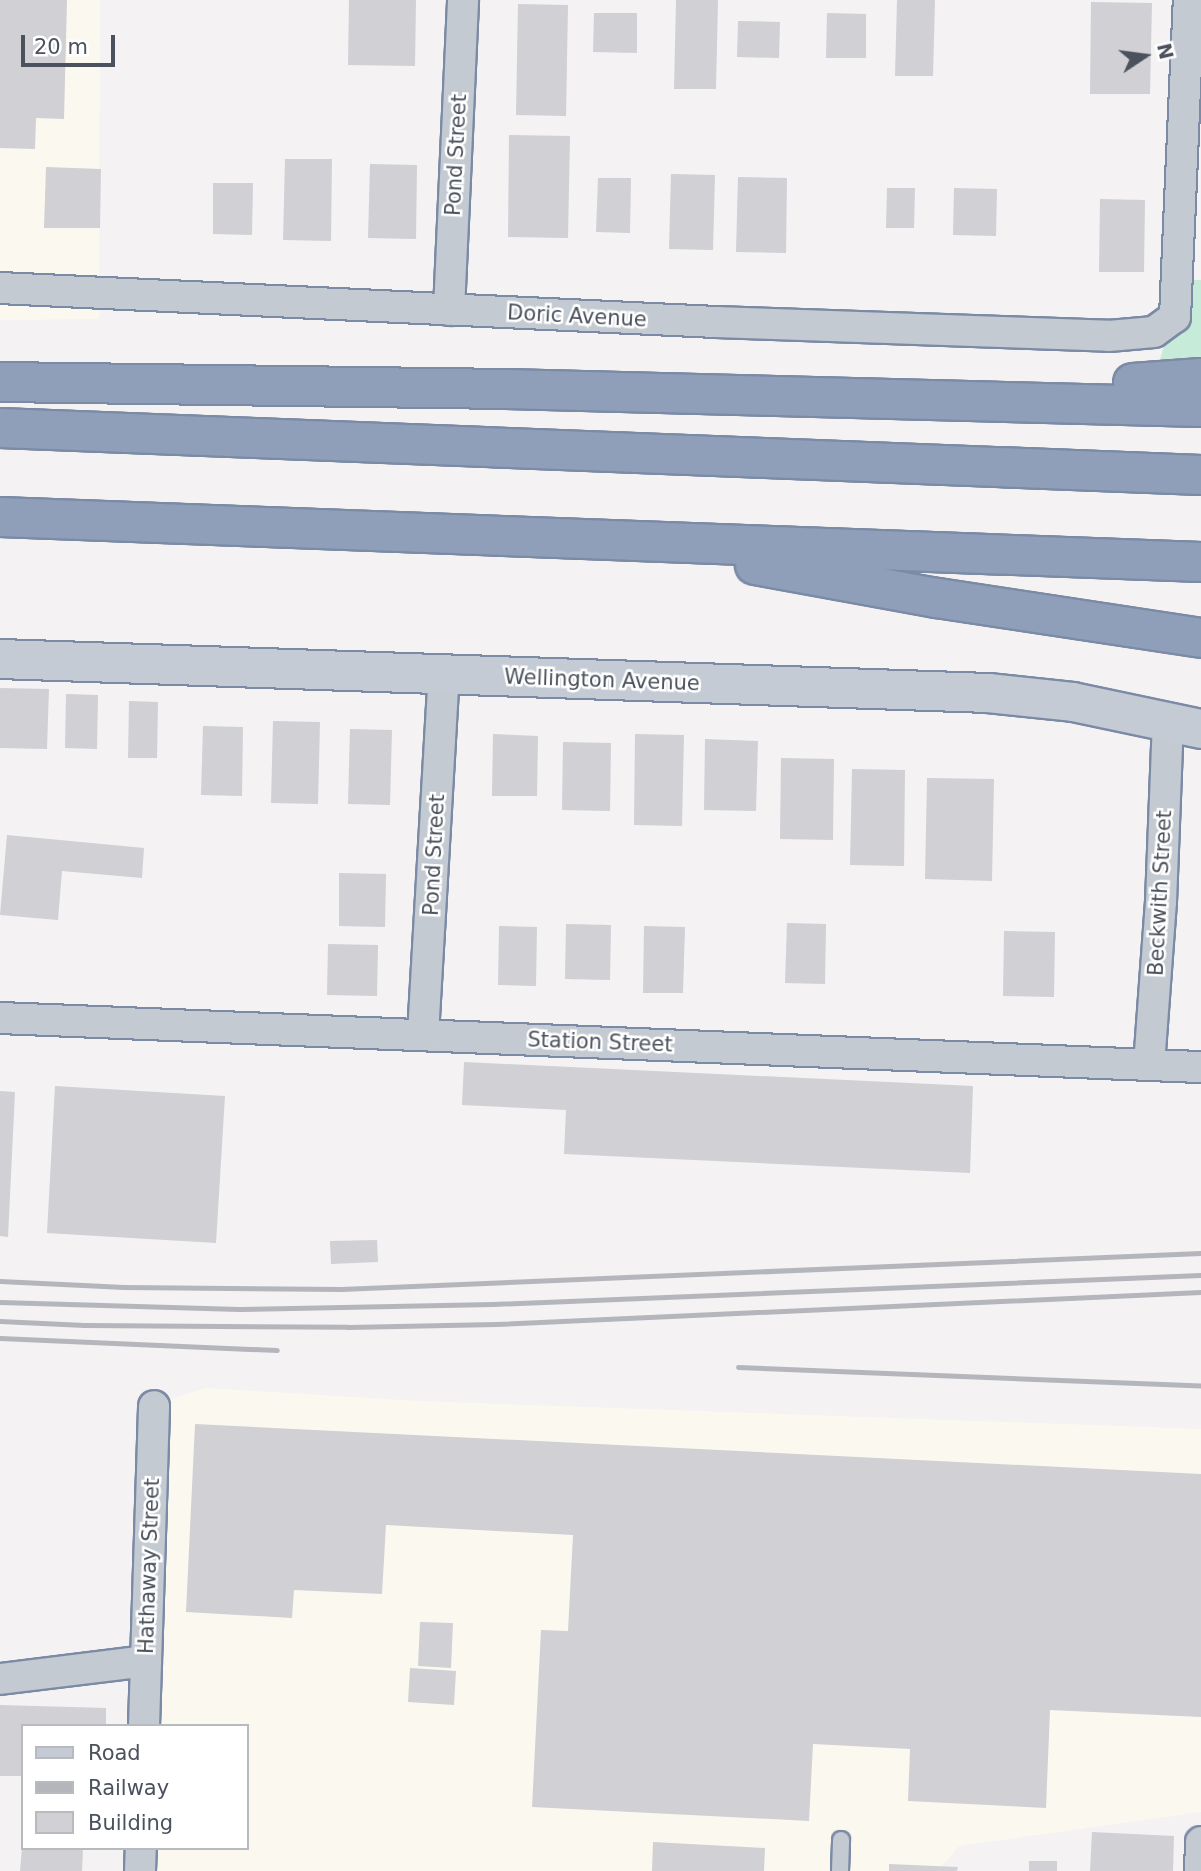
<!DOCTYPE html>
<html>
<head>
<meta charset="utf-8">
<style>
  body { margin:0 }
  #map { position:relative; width:1201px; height:1871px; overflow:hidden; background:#f4f2f2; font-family:"DejaVu Sans",sans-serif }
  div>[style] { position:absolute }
  .commercial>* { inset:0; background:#fbf9ef }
  .green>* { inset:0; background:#c7ebd9 }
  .building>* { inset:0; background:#d0d0d5 }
  .roads { filter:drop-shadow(2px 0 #7b8aa5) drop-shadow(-2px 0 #7b8aa5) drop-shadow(0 2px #7b8aa5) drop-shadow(0 -2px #7b8aa5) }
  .lane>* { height:16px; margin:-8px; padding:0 8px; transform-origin:8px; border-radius:8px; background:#c4cad1 }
  .street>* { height:30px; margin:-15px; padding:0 15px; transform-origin:15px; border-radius:15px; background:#c4cad1 }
  .secondary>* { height:38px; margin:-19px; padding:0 19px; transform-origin:19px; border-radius:19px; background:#c5cbd5 }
  .highway>* { height:38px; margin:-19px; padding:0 19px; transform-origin:19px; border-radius:19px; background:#909fb9 }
  .rail>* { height:5px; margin:-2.5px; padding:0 2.5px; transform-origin:2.5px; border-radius:2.5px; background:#b5b6bb }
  span { translate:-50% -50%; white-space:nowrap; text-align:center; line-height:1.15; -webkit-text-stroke:5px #fff; paint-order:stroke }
  .street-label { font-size:21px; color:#4c525d }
  .legend { position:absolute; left:21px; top:1724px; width:228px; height:126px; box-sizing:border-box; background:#fff; border:2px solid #b7babe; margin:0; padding:9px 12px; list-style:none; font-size:21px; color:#4c525d }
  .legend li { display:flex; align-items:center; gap:14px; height:35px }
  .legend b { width:35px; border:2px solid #b7babe }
  .north { position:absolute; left:1110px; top:21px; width:70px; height:70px; -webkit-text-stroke:5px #fff; paint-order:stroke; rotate:77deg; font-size:19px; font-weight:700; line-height:28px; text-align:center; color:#4c525d }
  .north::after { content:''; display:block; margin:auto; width:24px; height:32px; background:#4c525d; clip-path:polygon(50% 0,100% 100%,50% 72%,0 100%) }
  .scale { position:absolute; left:21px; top:35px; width:94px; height:32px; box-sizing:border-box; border:4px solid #4c525d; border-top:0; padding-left:9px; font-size:21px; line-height:24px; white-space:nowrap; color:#4c525d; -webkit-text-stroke:5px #fff; paint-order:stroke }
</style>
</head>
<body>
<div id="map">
  <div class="commercial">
    <i style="clip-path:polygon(0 0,100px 0,99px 319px,0 320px)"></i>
    <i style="clip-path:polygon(205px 1388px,420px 1401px,1201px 1429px,1201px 1812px,959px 1846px,938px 1871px,132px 1871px,133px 1848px,247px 1848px,247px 1726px,138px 1726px,166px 1401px)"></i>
  </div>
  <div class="green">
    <i style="clip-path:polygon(1188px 280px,1201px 280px,1201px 385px,1152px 388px,1167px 335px)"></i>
  </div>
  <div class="building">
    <i style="clip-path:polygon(0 0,67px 0,64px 119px,36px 118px,35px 149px,0 148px)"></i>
    <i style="clip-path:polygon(349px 0,416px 0,415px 66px,348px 65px)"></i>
    <i style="clip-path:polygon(676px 0,718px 0,716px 89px,674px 89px)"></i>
    <i style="clip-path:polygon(897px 0,935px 0,933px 76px,895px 76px)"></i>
    <i style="clip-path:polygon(1091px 2px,1152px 3px,1150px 94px,1090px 94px)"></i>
    <i style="clip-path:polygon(518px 4px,568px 5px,566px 116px,516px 115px)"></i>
    <i style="clip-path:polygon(594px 13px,637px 13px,637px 53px,593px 52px)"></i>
    <i style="clip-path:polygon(827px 13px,866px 14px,866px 58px,826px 58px)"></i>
    <i style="clip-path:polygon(738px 21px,780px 22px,779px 58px,737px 57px)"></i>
    <i style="clip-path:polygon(509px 135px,570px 136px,568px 238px,508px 237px)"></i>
    <i style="clip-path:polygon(285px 159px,332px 159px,331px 241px,283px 240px)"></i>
    <i style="clip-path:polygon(370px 164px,417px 165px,416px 239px,368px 238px)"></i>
    <i style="clip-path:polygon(46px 167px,101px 169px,100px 228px,44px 228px)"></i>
    <i style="clip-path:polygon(671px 174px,715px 175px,713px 250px,669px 249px)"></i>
    <i style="clip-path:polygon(738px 177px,787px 178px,786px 253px,736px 252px)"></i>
    <i style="clip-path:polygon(598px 178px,631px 178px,630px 233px,596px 232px)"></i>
    <i style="clip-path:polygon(213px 183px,253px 183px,252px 235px,213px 234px)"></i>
    <i style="clip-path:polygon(887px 188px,915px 188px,914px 228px,886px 228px)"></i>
    <i style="clip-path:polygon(954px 188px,997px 189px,996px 236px,953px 235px)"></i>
    <i style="clip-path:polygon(1100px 199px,1145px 200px,1144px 272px,1099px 272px)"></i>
    <i style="clip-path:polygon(0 688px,49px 689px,47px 749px,0 748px)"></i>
    <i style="clip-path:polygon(66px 694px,98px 695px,97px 749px,65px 748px)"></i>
    <i style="clip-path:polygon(129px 701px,158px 702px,157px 758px,128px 758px)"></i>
    <i style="clip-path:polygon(273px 721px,320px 722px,318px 804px,271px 803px)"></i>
    <i style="clip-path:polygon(203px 726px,243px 727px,242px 796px,201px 795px)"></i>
    <i style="clip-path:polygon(350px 729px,392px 730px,390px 805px,348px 804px)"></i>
    <i style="clip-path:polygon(493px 734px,538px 736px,537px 796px,492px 796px)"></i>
    <i style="clip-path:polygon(635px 734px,684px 735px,682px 826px,634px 825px)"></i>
    <i style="clip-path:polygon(705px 739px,758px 741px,756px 811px,704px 810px)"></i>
    <i style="clip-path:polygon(563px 742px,611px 743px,610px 811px,562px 810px)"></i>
    <i style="clip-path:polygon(781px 758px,834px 759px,833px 840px,780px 839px)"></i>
    <i style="clip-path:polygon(852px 769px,905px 770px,904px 866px,850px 865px)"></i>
    <i style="clip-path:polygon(927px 778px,994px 779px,992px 881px,925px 879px)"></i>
    <i style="clip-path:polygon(7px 835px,144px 848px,142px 878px,62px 871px,58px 920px,0 915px)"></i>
    <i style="clip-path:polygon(339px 873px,386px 874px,385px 927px,339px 926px)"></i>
    <i style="clip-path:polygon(787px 923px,826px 924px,825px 984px,785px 983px)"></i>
    <i style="clip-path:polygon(566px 924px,611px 925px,610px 980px,565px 979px)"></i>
    <i style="clip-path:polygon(499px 926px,537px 927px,536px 986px,498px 985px)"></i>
    <i style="clip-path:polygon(644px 926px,685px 927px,683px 993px,643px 993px)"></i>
    <i style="clip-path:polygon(1004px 931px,1055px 932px,1054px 997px,1003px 996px)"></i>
    <i style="clip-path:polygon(328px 944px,378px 945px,377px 996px,327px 995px)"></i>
    <i style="clip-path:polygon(464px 1062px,973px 1086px,970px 1173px,564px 1154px,566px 1110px,462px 1105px)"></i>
    <i style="clip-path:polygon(55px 1086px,225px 1096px,216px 1243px,47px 1233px)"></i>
    <i style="clip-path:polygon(0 1091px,15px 1092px,8px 1237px,0 1236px)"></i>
    <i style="clip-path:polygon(377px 1240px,378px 1262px,331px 1264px,330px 1241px)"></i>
    <i style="clip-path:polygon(195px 1424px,1201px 1474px,1201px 1717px,1050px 1710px,1046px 1808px,908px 1801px,910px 1749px,813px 1744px,809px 1821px,532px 1807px,541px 1630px,568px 1631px,573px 1535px,386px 1525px,382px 1594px,294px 1590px,292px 1618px,186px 1612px)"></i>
    <i style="clip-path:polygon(420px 1622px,453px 1623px,451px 1668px,418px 1666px)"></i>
    <i style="clip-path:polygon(410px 1668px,456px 1671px,454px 1705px,408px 1702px)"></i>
    <i style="clip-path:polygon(0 1705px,106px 1708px,106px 1726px,23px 1726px,23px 1776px,0 1776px)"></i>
    <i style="clip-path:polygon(1092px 1832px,1174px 1836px,1173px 1871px,1090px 1871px)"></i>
    <i style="clip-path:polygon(653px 1842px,765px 1848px,764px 1871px,652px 1871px)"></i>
    <i style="clip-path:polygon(22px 1848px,83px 1848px,82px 1871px,20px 1871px)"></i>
    <i style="clip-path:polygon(1029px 1861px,1057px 1861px,1057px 1871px,1029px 1871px)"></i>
    <i style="clip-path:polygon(889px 1864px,958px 1867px,957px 1871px,889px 1871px)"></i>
  </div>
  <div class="roads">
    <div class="lane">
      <i style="left:840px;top:1871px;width:31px;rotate:-88deg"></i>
    </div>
    <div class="street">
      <i style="left:0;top:288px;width:717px;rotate:2.72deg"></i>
      <i style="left:716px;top:322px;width:393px;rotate:2deg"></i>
      <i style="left:1109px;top:336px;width:45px;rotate:-5.1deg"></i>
      <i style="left:1154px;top:332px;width:26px;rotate:-36deg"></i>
      <i style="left:1175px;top:317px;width:317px;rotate:-87.5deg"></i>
      <i style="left:449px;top:310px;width:310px;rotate:-87.4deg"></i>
      <i style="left:0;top:1018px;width:1202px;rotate:2.34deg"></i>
      <i style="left:423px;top:1035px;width:361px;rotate:-86.7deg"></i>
      <i style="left:1149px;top:1065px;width:163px;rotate:-85.8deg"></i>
      <i style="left:1161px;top:902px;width:181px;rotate:-87.8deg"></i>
      <i style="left:0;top:1679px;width:147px;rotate:-7deg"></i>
      <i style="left:144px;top:1726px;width:320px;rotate:-88.2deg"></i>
      <i style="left:140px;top:1871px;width:23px;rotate:-88deg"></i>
      <i style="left:1200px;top:1871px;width:29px;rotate:-88deg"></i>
    </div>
    <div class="secondary">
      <i style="left:0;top:659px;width:989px;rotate:1.97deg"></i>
      <i style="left:988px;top:693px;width:85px;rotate:6deg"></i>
      <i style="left:1073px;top:702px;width:131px;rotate:11.9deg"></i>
    </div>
    <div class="highway">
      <i style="left:0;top:382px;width:506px;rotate:0.79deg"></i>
      <i style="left:506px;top:389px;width:695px;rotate:1.48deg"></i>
      <i style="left:1133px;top:383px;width:68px;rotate:-4.2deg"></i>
      <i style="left:0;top:428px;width:1202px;rotate:2.24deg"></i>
      <i style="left:0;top:517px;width:1202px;rotate:2.15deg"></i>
      <i style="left:755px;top:565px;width:185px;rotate:10.3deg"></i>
      <i style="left:937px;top:598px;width:267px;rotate:8.6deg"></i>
    </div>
  </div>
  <div class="rail">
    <i style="left:0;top:1281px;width:124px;rotate:2.8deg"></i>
    <i style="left:124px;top:1287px;width:217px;rotate:0.5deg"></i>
    <i style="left:341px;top:1289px;width:861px;rotate:-2.4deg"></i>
    <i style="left:0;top:1302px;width:239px;rotate:1.7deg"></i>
    <i style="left:239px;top:1309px;width:254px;rotate:-1.1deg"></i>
    <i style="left:493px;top:1304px;width:709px;rotate:-2.35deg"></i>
    <i style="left:0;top:1321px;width:84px;rotate:2.7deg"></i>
    <i style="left:84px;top:1325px;width:264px;rotate:0.4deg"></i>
    <i style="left:348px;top:1327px;width:148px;rotate:-1.2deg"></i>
    <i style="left:496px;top:1324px;width:706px;rotate:-2.6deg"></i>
    <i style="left:0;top:1338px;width:277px;rotate:2.5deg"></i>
    <i style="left:738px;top:1367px;width:463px;rotate:2.3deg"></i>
  </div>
  <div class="street-label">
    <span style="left:456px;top:155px;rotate:-87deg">Pond Street</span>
    <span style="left:577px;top:316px;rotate:3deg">Doric Avenue</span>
    <span style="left:602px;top:680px;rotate:2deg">Wellington Avenue</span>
    <span style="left:434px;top:855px;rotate:-87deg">Pond Street</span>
    <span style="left:1160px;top:893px;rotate:-87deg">Beckwith Street</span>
    <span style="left:600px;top:1042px;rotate:2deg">Station Street</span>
    <span style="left:149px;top:1566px;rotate:-88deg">Hathaway Street</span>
  </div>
  <ul class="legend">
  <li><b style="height:9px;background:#c5cbd5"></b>Road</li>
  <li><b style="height:9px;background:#b5b6bb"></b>Railway</li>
  <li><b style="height:19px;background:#d0d0d5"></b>Building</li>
  </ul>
  <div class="north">N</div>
  <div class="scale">20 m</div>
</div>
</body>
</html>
